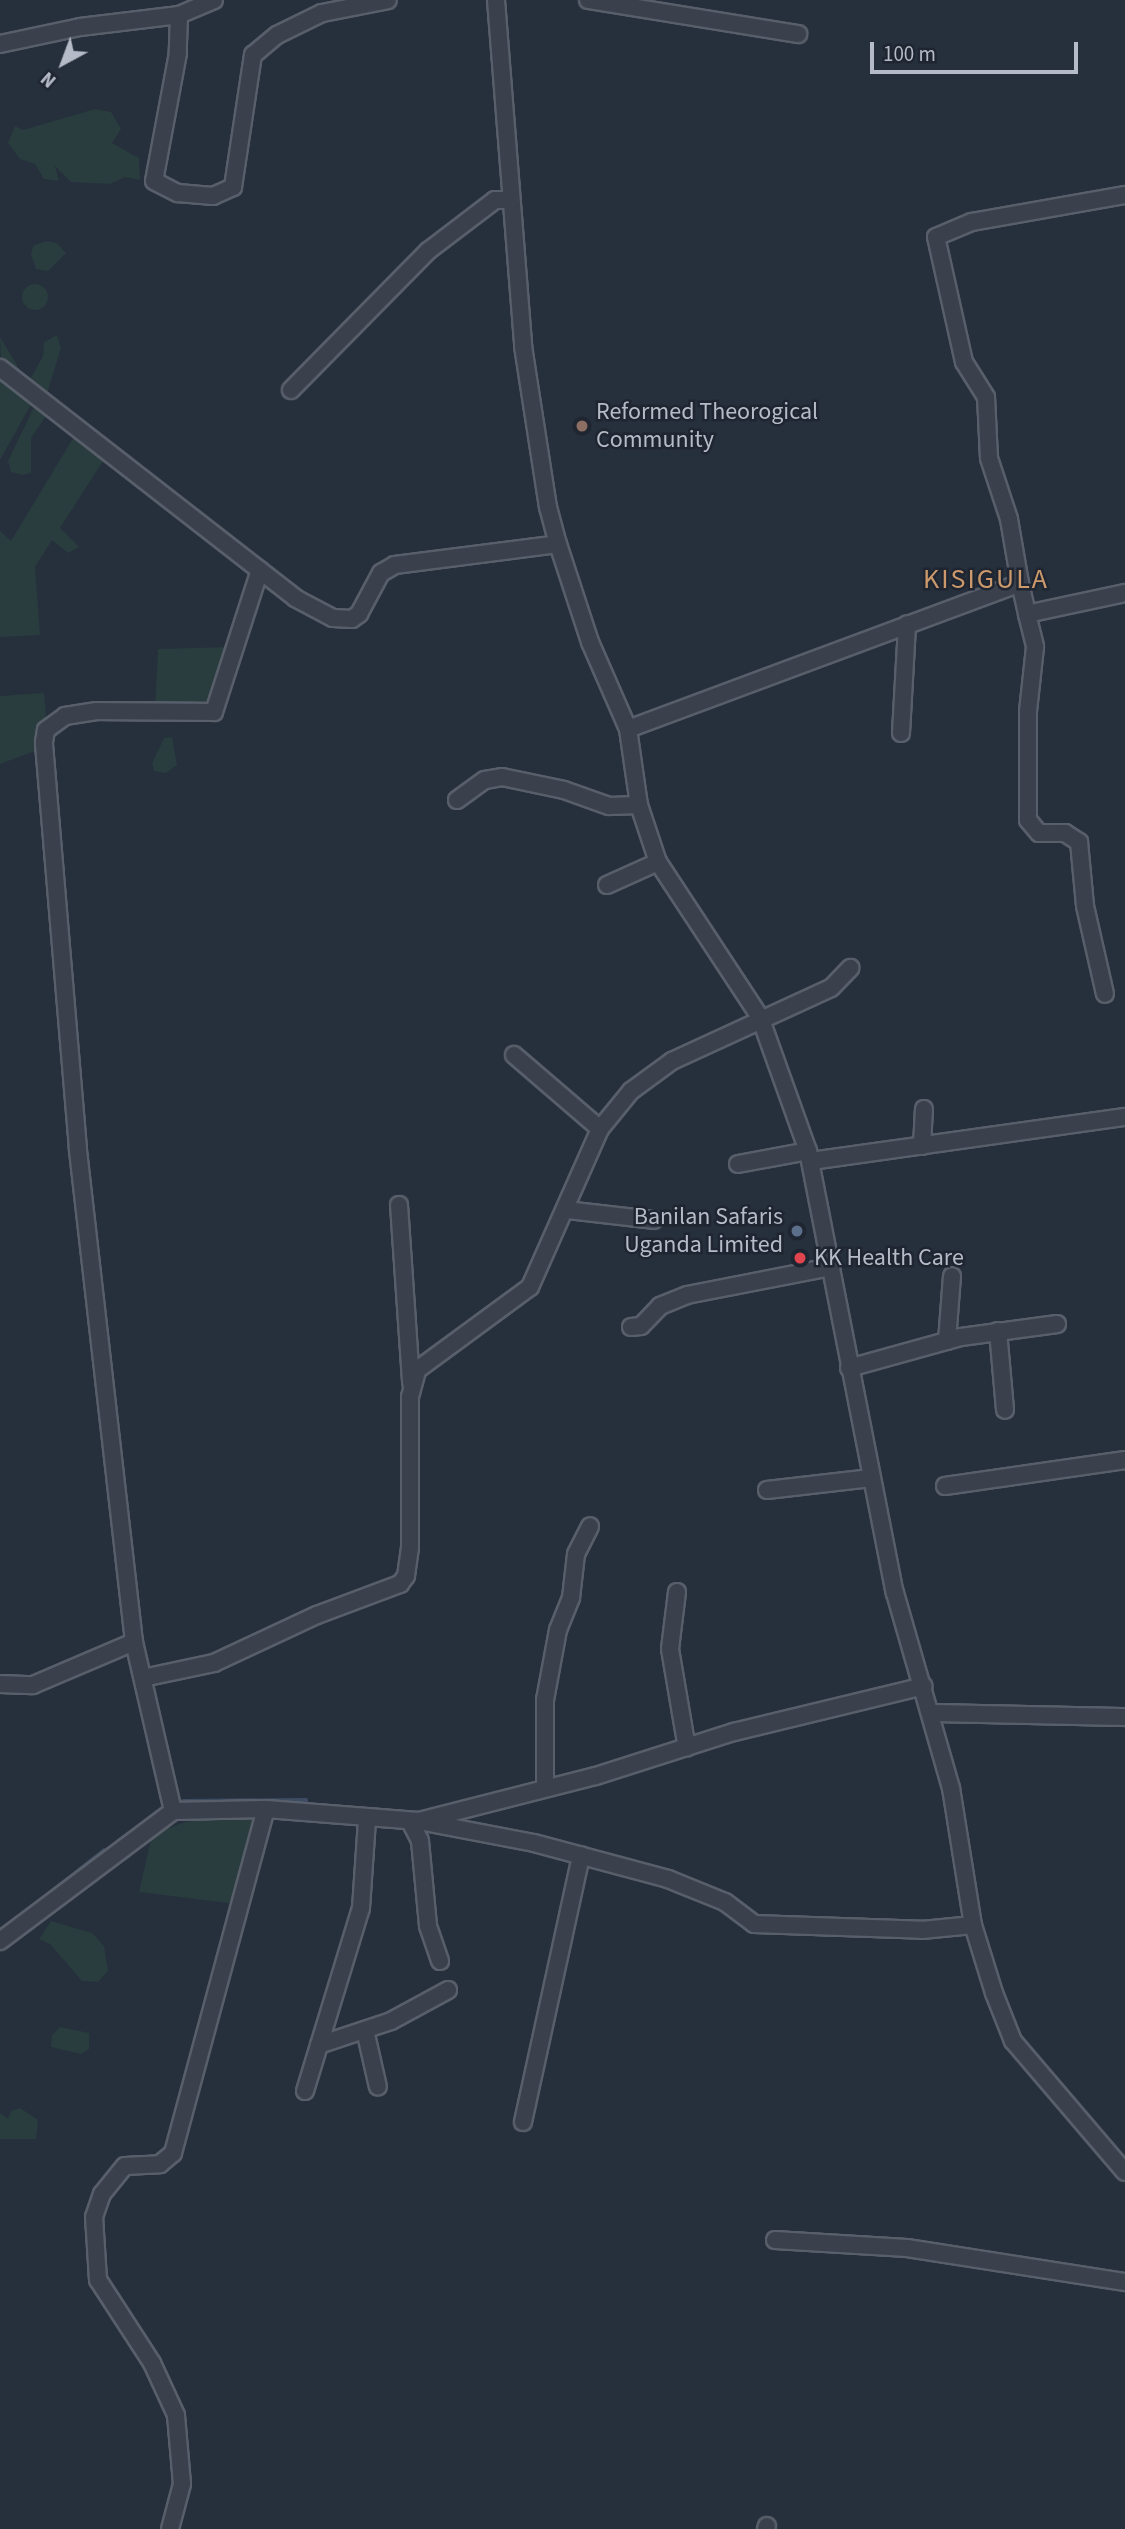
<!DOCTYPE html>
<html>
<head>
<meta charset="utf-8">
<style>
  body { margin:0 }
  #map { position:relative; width:1125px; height:2529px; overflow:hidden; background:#262f3c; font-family:"Source Sans 3",sans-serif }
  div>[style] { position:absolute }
  .green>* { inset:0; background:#293c3e }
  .round { border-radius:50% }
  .stream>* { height:4.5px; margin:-2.25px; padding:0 2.25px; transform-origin:2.25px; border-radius:2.25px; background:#3d4c63 }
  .roads { filter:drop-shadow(2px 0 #585f6a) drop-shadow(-2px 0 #585f6a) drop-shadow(0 2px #585f6a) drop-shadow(0 -2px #585f6a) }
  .minor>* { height:16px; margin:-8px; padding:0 8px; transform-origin:8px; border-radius:8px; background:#3a414c }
  .dots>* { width:19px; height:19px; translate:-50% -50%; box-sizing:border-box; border:4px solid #1f2631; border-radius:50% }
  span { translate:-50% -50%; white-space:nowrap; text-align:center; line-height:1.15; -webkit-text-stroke:5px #1f2631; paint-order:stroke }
  .poi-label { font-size:24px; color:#b6bcc7 }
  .left { translate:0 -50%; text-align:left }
  .right { translate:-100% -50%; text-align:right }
  .quarter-label { font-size:28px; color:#cb996c; letter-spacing:2px }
  .north { position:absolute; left:28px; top:28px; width:70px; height:70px; -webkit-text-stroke:5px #1f2631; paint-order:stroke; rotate:221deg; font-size:19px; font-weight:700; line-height:28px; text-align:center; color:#b6bcc7 }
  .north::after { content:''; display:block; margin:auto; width:24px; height:32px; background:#b6bcc7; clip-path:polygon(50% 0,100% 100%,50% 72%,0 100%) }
  .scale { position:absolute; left:870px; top:42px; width:208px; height:32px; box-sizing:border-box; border:4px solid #b6bcc7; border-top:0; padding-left:9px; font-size:21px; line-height:24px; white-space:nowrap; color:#b6bcc7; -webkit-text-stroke:5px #1f2631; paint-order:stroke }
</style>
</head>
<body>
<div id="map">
  <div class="green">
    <i style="clip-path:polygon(95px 109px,111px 112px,121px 129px,112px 143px,139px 158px,140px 180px,125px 177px,110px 184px,71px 182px,55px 166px,59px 181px,44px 179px,35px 164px,20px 159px,8px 143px,15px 126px,23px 130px)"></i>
    <i style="clip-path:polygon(46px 241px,57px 243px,66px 253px,48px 271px,36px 269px,31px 255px,33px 246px)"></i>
    <i class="round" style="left:22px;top:284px;width:26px;height:26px"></i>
    <i style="clip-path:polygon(57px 335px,61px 348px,45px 400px,1px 363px,0 337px,28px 383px,43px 356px,44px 342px)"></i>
    <i style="clip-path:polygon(0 372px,33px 401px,0 460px)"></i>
    <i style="clip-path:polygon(36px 403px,48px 413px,31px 438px,31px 473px,22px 475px,11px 472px,8px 461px)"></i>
    <i style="clip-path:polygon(75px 435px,105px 458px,60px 528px,79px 547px,68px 553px,52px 540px,35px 567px,40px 635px,0 637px,0 531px,11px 541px)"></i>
    <i style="clip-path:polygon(231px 647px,214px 706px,155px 708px,158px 649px)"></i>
    <i style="clip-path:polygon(44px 693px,46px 714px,38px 750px,0 764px,0 696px)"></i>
    <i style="clip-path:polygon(172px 737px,177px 765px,166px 773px,154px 771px,152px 763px,164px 738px)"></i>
    <i style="clip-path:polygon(225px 1816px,256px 1819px,236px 1904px,139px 1892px,152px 1835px,185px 1822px)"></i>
    <i style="clip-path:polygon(51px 1921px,92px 1933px,104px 1946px,108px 1971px,98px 1982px,82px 1981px,50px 1944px,39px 1939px)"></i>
    <i style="clip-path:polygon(60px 2027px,89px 2033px,89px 2049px,81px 2054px,51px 2047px,52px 2035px)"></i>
    <i style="clip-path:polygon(20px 2108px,38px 2120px,36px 2139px,0 2139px,0 2113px,8px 2119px,11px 2111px)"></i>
  </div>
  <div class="stream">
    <i style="left:183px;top:1801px;width:122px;rotate:-0.5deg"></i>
    <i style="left:118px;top:1841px;width:34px;rotate:-34deg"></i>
    <i style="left:9px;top:1925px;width:120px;rotate:-38.2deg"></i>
  </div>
  <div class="roads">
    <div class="minor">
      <i style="left:496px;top:0;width:347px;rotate:85.5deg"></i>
      <i style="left:523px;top:346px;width:163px;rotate:81.2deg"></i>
      <i style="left:548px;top:507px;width:38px;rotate:75deg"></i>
      <i style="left:558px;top:544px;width:103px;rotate:71.9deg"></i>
      <i style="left:590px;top:642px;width:95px;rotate:66.4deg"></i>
      <i style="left:628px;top:729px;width:77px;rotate:81.8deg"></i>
      <i style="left:639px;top:805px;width:60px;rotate:71.6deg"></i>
      <i style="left:658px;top:862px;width:186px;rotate:56.7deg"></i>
      <i style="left:760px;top:1017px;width:142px;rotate:70.3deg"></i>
      <i style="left:808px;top:1151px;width:450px;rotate:78.9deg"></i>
      <i style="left:895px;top:1593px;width:203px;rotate:74deg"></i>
      <i style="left:951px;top:1788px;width:139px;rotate:80.9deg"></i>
      <i style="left:973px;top:1925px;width:71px;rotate:72.8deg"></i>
      <i style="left:994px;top:1993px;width:52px;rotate:68.4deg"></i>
      <i style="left:1013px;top:2041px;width:172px;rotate:49.5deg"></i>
      <i style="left:588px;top:0;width:213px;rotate:9.2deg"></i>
      <i style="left:179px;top:15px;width:38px;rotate:92deg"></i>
      <i style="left:178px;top:53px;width:130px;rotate:100.6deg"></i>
      <i style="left:154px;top:181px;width:27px;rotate:27deg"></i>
      <i style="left:178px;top:193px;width:35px;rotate:5deg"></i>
      <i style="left:213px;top:196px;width:22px;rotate:-24deg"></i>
      <i style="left:233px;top:187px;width:134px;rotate:-81.4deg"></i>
      <i style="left:253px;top:55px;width:31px;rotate:-40deg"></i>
      <i style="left:277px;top:35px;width:50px;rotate:-26.1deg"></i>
      <i style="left:322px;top:13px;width:67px;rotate:-11.1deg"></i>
      <i style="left:0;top:44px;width:82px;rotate:-12deg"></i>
      <i style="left:80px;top:27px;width:100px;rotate:-6.9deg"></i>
      <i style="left:179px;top:15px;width:38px;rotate:-23deg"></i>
      <i style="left:0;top:368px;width:374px;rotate:37.9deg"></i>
      <i style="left:295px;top:598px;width:43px;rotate:27.8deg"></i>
      <i style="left:333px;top:618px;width:19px;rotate:3deg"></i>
      <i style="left:352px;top:619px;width:9px;rotate:-36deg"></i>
      <i style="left:359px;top:614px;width:47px;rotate:-61.8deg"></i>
      <i style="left:381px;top:573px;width:16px;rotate:-30deg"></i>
      <i style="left:395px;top:565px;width:164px;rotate:-7.3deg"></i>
      <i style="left:291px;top:390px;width:195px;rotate:-45.4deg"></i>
      <i style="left:428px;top:251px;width:84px;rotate:-37.3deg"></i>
      <i style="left:495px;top:200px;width:15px"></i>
      <i style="left:1020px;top:583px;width:65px;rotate:-99.8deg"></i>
      <i style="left:1009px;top:519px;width:64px;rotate:-108.2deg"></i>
      <i style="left:989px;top:458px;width:61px;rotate:-92.8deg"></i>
      <i style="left:986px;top:397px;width:41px;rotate:-122.2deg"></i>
      <i style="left:964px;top:362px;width:128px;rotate:-102.6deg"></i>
      <i style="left:936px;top:237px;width:39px;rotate:-23deg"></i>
      <i style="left:972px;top:222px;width:155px;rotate:-10deg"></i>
      <i style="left:1027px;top:614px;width:34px;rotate:76deg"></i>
      <i style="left:1035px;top:647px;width:64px;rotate:96.2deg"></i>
      <i style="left:1028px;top:711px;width:109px;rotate:90deg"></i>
      <i style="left:1028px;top:820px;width:17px;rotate:50deg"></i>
      <i style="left:1039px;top:833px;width:26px"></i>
      <i style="left:1065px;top:833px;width:17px;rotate:33deg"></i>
      <i style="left:1079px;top:842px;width:64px;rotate:84.6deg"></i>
      <i style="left:1085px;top:906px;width:90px;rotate:77.2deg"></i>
      <i style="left:628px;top:729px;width:418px;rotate:-20.4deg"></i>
      <i style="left:1020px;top:583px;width:32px;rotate:77deg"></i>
      <i style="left:1027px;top:614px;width:100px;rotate:-12.1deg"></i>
      <i style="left:901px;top:733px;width:109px;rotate:-86.8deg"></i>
      <i style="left:457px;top:800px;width:34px;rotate:-36deg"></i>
      <i style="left:485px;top:780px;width:17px;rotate:-10deg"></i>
      <i style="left:502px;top:777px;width:63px;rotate:11.8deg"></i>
      <i style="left:564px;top:790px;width:48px;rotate:19.6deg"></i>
      <i style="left:609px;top:806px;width:30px;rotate:-2deg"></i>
      <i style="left:607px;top:885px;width:56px;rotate:-24.3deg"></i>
      <i style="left:514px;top:1055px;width:113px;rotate:40.7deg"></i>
      <i style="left:922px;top:1146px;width:37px;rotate:-87deg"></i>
      <i style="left:811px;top:1161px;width:317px;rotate:-8deg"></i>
      <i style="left:738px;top:1164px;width:71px;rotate:-10.5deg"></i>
      <i style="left:399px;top:1205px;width:178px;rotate:86.1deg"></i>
      <i style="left:567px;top:1210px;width:87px;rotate:6.6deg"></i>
      <i style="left:631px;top:1327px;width:10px;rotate:-6deg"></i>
      <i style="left:641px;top:1326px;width:28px;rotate:-46deg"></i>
      <i style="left:660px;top:1306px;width:29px;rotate:-22deg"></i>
      <i style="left:687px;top:1295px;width:147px;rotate:-11deg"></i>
      <i style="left:998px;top:1331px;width:79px;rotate:84.9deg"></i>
      <i style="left:947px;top:1341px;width:65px;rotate:-85.6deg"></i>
      <i style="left:849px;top:1368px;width:116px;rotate:-15.5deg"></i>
      <i style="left:961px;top:1337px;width:97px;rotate:-7.7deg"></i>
      <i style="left:945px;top:1486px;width:182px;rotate:-8.2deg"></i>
      <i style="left:767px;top:1490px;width:105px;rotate:-6.6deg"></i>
      <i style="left:677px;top:1592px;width:57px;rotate:97deg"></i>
      <i style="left:670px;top:1649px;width:100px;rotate:80.3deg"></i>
      <i style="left:143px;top:1678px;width:73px;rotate:-11.9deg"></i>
      <i style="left:214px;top:1663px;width:114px;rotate:-25deg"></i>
      <i style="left:317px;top:1615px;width:89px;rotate:-20.5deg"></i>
      <i style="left:400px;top:1584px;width:10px;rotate:-53deg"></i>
      <i style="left:406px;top:1576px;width:29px;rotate:-82deg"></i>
      <i style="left:410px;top:1547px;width:150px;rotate:-90deg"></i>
      <i style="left:410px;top:1397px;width:28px;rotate:-75deg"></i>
      <i style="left:417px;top:1370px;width:140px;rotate:-36.3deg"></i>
      <i style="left:530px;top:1287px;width:173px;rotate:-66.1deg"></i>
      <i style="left:600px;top:1129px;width:49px;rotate:-50.8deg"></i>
      <i style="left:631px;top:1091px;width:51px;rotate:-36.2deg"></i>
      <i style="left:672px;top:1061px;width:175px;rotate:-24.7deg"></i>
      <i style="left:831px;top:988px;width:28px;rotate:-46deg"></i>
      <i style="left:0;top:1684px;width:33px;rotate:2deg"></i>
      <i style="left:33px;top:1685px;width:110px;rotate:-23.1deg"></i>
      <i style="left:931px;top:1713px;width:194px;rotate:1.2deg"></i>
      <i style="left:545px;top:1788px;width:88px;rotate:-90deg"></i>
      <i style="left:545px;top:1700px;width:71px;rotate:-79.5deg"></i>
      <i style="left:558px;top:1630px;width:35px;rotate:-68deg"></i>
      <i style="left:571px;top:1598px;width:44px;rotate:-83.5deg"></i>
      <i style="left:576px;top:1554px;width:31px;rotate:-63deg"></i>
      <i style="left:173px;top:1811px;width:173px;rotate:-103deg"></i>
      <i style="left:134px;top:1642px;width:496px;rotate:-96.5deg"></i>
      <i style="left:78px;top:1149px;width:408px;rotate:-94.8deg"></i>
      <i style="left:44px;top:742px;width:12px;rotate:-81deg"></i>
      <i style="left:46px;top:730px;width:24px;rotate:-36deg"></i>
      <i style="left:65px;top:716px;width:32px;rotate:-9deg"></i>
      <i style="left:97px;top:711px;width:117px;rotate:0.5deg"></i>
      <i style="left:214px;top:712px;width:149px;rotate:-72.1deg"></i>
      <i style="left:410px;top:1821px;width:22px;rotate:63deg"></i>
      <i style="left:420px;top:1841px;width:85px;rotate:84.6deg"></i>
      <i style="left:428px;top:1926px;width:37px;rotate:71deg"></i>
      <i style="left:424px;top:1822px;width:112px;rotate:10.8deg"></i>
      <i style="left:534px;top:1843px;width:139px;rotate:15deg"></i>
      <i style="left:668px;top:1879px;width:61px;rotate:22deg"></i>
      <i style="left:725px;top:1902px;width:36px;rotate:37deg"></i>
      <i style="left:754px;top:1924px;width:168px;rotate:2deg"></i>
      <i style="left:922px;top:1930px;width:51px;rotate:-5.6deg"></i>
      <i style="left:0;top:1941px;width:216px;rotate:-36.9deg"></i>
      <i style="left:173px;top:1811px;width:93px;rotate:-1.2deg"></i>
      <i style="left:266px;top:1809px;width:153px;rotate:4.5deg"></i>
      <i style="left:419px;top:1821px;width:183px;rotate:-14.3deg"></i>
      <i style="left:596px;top:1776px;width:145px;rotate:-17.7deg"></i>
      <i style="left:734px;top:1732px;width:195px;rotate:-13.6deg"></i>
      <i style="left:365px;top:2030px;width:58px;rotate:77.2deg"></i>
      <i style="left:319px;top:2045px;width:76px;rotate:-18.4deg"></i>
      <i style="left:391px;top:2021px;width:65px;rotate:-28.5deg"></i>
      <i style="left:305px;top:2091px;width:191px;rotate:-73deg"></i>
      <i style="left:361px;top:1908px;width:89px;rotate:-86.1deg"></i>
      <i style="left:523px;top:2122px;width:273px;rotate:-77.7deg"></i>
      <i style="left:775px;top:2240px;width:132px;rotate:3.5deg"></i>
      <i style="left:907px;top:2248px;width:221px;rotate:8.9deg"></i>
      <i style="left:170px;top:2529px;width:47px;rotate:-75.1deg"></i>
      <i style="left:182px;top:2484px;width:69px;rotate:-95deg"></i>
      <i style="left:176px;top:2415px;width:57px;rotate:-114.8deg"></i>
      <i style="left:152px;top:2363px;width:99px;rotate:-123deg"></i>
      <i style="left:98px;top:2280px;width:63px;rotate:-93.6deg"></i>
      <i style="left:94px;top:2217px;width:24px;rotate:-71deg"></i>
      <i style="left:102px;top:2194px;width:36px;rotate:-51deg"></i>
      <i style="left:125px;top:2166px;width:35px;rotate:-3deg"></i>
      <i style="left:160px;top:2164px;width:17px;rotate:-40deg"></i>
      <i style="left:173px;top:2153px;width:356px;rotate:-74.9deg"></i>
      <i style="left:766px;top:2529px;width:3px;rotate:-72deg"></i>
    </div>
  </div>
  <div class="dots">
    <i style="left:582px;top:426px;background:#8d6e63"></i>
    <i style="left:797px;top:1231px;background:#5c6f8a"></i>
    <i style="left:800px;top:1258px;background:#e0444e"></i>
  </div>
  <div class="poi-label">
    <span class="left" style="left:596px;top:426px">Reformed Theorogical<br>Community</span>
    <span class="right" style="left:783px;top:1231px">Banilan Safaris<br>Uganda Limited</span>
    <span class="left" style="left:814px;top:1258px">KK Health Care</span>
  </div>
  <div class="quarter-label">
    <span style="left:986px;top:579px">KISIGULA</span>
  </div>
  <div class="north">N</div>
  <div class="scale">100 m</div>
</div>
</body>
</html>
